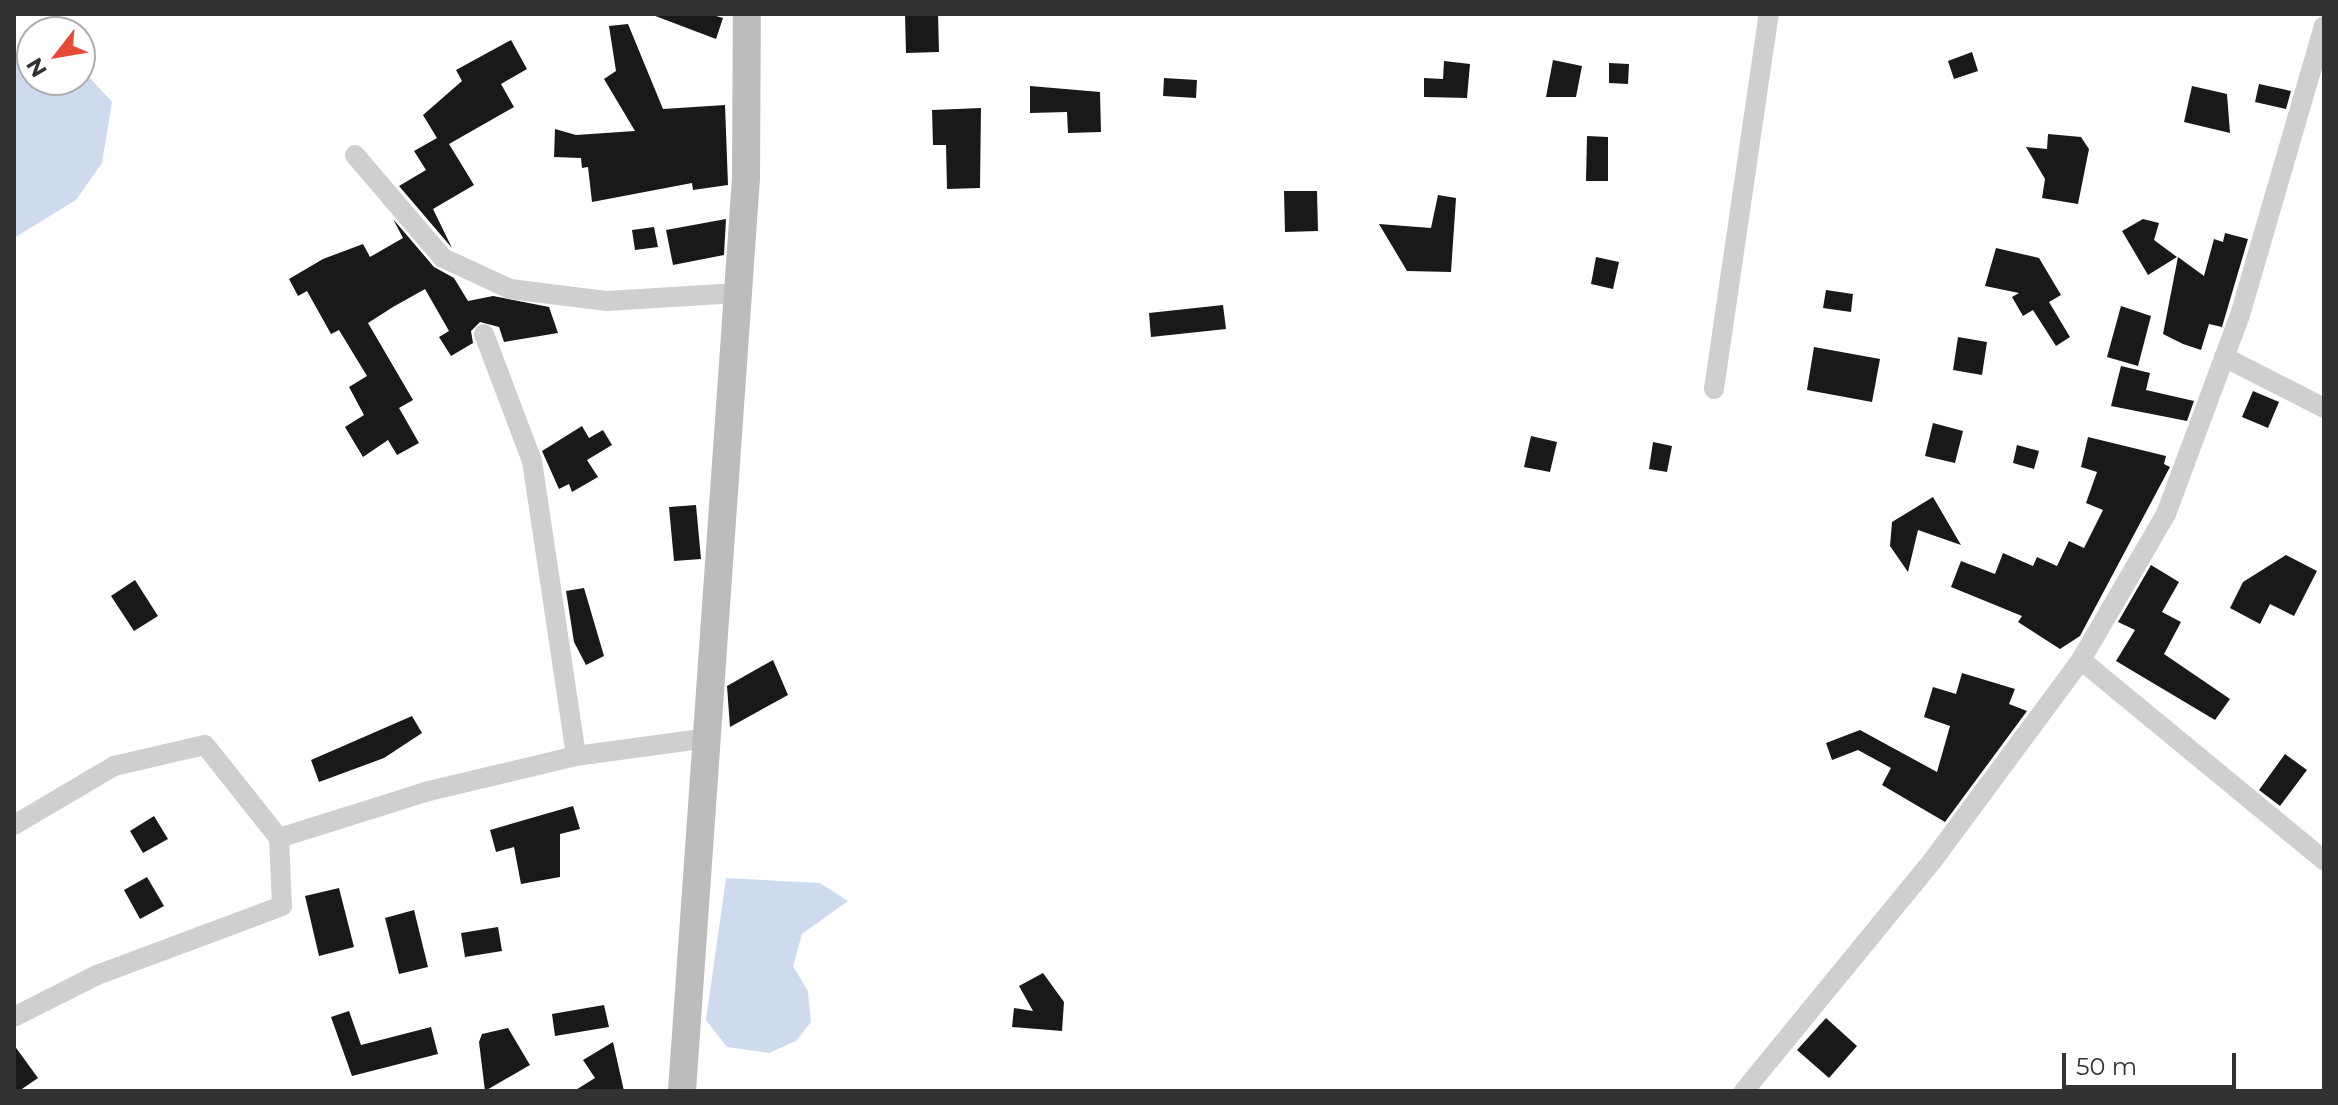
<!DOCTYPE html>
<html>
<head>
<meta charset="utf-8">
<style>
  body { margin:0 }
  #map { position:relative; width:2338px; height:1105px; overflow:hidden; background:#fff; font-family:Montserrat,sans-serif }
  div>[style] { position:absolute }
  .water>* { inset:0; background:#cedbee }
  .building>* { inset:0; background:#191919 }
  .street>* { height:20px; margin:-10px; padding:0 10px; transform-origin:10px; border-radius:10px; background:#cfcfcf }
  .secondary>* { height:28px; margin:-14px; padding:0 14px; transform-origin:14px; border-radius:14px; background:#bcbcbc }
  span { translate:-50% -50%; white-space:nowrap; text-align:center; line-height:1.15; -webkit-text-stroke:8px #fff; paint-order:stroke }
  .frame { position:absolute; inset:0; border:16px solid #323232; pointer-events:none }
  .north { position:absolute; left:16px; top:16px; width:80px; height:80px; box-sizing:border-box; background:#fff; border:2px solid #adadad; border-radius:50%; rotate:239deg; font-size:22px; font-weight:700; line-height:32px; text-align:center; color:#323232 }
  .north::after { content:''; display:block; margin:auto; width:28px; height:36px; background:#e74b37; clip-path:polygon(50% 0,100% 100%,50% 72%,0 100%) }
  .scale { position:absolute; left:2062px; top:1053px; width:174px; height:36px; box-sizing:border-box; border:4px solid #323232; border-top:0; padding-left:10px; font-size:24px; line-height:28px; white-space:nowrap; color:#323232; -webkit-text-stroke:6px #fff; paint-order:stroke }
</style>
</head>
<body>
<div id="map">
  <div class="water">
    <i style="clip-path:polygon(32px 51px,32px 80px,80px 80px,80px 67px,112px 102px,102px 163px,76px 200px,14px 238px,14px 54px)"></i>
    <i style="clip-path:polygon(726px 878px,820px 883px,848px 901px,802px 934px,793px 966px,808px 991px,811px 1022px,796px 1041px,769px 1053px,727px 1047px,706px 1020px)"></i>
  </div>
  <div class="building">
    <i style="clip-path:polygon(650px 14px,709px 14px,723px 18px,716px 39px)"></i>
    <i style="clip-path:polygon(905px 14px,938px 14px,939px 52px,906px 53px)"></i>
    <i style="clip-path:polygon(628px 24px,663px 109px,725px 105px,728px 185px,693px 190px,692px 183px,592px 202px,588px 167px,582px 168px,581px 158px,554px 157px,555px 129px,576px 135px,635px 131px,604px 79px,616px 71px,609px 26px)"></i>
    <i style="clip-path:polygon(511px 40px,527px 69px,501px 84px,514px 107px,449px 144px,474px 185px,433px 209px,452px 248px,399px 186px,426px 170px,414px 151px,437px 138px,423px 115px,462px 81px,456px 70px)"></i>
    <i style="clip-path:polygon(1972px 52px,1978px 71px,1954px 79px,1948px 61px)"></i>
    <i style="clip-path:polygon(1553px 60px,1582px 66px,1576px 97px,1546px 97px)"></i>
    <i style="clip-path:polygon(1444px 61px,1470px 64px,1467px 98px,1424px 97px,1424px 78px,1443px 79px)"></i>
    <i style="clip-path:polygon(1609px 63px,1629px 64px,1628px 84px,1609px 83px)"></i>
    <i style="clip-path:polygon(1164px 78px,1197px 80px,1196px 98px,1163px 96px)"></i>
    <i style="clip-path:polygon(2259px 84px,2291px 91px,2286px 109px,2255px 102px)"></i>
    <i style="clip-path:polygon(1030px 86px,1100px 92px,1101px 132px,1068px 133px,1067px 112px,1030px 113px)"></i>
    <i style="clip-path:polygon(2192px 86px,2227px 94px,2230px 133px,2184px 122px)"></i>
    <i style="clip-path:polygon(981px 108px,980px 188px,947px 189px,946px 145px,933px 145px,932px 110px)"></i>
    <i style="clip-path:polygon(2048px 134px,2081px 137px,2089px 149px,2078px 204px,2042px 198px,2045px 179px,2026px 147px,2047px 149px)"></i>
    <i style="clip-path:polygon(1587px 136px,1608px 137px,1608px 181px,1586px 181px)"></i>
    <i style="clip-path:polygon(1284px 191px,1317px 191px,1318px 231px,1285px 232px)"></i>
    <i style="clip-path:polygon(1438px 195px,1456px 198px,1451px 272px,1407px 271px,1379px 224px,1431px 228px)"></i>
    <i style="clip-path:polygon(393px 219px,434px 267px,454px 278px,468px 301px,493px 296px,549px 307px,558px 333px,504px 342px,499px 327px,480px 322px,471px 331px,473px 343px,451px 356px,439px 337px,449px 331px,425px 289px,393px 307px,368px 323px,413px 400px,399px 408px,419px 443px,397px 455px,388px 440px,363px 457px,345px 427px,364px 415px,349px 387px,367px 376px,339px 330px,331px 334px,307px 291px,298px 296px,289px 279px,323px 259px,363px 244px,370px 257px,403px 238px)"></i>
    <i style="clip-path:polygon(726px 219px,724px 255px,673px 265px,666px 230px)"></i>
    <i style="clip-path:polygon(2143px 219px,2159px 223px,2154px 240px,2177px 257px,2148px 275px,2122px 231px)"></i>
    <i style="clip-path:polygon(654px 227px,658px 247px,635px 250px,632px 230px)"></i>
    <i style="clip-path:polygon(2225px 233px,2248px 239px,2222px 327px,2209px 324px,2201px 350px,2183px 344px,2163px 334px,2178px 257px,2204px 276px,2214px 239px,2223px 242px)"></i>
    <i style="clip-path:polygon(1996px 248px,2039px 258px,2061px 295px,2049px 302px,2070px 337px,2056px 346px,2033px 310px,2023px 316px,2012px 297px,2019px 293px,1985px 286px)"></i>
    <i style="clip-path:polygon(1596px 257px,1619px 262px,1613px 289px,1591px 284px)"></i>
    <i style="clip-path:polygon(1826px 290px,1853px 294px,1851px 312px,1823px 308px)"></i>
    <i style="clip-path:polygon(1223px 305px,1226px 329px,1151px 337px,1149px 313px)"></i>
    <i style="clip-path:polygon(2121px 306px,2151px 316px,2138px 366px,2107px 357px)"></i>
    <i style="clip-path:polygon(1958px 337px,1987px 342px,1982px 375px,1953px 370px)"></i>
    <i style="clip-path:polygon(1814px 347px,1880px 359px,1872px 402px,1807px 390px)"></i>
    <i style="clip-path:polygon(2121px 366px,2150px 373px,2146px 390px,2194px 401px,2187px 421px,2111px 406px)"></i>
    <i style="clip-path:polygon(2253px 391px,2279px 402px,2268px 428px,2242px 417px)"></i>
    <i style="clip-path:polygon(1933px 423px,1963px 431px,1955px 463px,1925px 456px)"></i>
    <i style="clip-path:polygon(582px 426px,589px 438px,603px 430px,612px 445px,587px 460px,598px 477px,572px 492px,569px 484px,559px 489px,542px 451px)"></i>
    <i style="clip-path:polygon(1531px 436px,1557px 442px,1550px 472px,1524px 467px)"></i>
    <i style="clip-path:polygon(2088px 437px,2166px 456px,2164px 464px,2170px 467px,2080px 636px,2060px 649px,2018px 622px,2022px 616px,1951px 587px,1961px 561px,1995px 574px,2003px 553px,2033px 566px,2037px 557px,2057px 566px,2069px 541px,2084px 548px,2103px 510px,2086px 503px,2097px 472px,2081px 467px)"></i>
    <i style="clip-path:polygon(1653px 442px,1672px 446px,1667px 472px,1649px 469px)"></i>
    <i style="clip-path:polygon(2017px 445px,2039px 451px,2034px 469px,2013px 463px)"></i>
    <i style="clip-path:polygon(1933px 497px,1961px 545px,1918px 530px,1908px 572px,1890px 546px,1892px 522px)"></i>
    <i style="clip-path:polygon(696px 505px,701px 559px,674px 561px,669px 507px)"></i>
    <i style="clip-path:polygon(2286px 555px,2317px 571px,2294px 616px,2270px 604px,2260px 624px,2230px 608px,2243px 582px)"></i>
    <i style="clip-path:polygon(2151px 565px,2179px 582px,2162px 612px,2181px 622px,2164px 654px,2230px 699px,2215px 720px,2116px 661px,2135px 630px,2118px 622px)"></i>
    <i style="clip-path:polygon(135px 580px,158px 616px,134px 631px,111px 596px)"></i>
    <i style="clip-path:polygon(584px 588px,604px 656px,586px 665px,574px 642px,566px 591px)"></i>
    <i style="clip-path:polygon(773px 660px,788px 695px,730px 727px,727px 686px)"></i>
    <i style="clip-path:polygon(1962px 673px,2015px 689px,2009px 704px,2027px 711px,1945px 822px,1882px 785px,1891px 768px,1858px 750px,1832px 760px,1826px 743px,1860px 730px,1937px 772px,1950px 726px,1924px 717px,1933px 687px,1956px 694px)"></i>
    <i style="clip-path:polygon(412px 716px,422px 733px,384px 758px,319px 782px,311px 760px)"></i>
    <i style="clip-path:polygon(2285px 754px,2307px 770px,2280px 806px,2259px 790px)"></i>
    <i style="clip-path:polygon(573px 806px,580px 829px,560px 834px,560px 877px,521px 884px,514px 847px,496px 852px,490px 830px)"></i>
    <i style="clip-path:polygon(154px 816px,168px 839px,143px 853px,130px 831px)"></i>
    <i style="clip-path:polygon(147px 877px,164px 906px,140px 919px,124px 890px)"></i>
    <i style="clip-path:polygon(339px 888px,354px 947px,319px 956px,305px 896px)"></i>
    <i style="clip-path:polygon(414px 910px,428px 967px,399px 974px,385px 918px)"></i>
    <i style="clip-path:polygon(498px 927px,502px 951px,465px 957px,461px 933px)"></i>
    <i style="clip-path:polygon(1043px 973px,1064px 1002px,1062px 1031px,1012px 1027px,1014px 1008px,1033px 1011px,1019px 986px)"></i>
    <i style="clip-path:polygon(604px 1005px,609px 1027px,555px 1036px,552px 1014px)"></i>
    <i style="clip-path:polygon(349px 1011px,361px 1045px,431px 1027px,438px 1054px,352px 1076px,331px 1017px)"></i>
    <i style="clip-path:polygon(1826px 1018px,1857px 1046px,1829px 1078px,1797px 1050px)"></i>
    <i style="clip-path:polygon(508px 1028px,530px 1065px,485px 1091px,479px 1042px,482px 1034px)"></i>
    <i style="clip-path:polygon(613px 1042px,624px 1091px,574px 1091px,595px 1078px,583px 1060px)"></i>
    <i style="clip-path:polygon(14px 1045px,38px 1078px,19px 1091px,14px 1091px)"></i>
  </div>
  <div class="street">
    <i style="left:355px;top:155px;width:135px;rotate:49.5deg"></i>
    <i style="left:443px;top:258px;width:74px;rotate:24.8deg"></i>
    <i style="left:510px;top:289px;width:98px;rotate:7.1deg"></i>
    <i style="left:607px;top:301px;width:131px;rotate:-3.5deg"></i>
    <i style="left:484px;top:334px;width:136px;rotate:69.3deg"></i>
    <i style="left:532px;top:461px;width:298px;rotate:81.5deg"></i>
    <i style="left:2224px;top:357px;width:112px;rotate:27deg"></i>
    <i style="left:1714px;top:389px;width:379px;rotate:-81.7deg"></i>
    <i style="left:2081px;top:660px;width:315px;rotate:39.5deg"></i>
    <i style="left:14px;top:825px;width:116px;rotate:-30.5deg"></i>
    <i style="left:114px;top:766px;width:93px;rotate:-13deg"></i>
    <i style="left:205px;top:745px;width:119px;rotate:51.5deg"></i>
    <i style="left:279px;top:838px;width:68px;rotate:87.5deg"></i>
    <i style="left:282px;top:906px;width:197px;rotate:159.5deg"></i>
    <i style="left:97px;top:975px;width:93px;rotate:153.2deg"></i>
    <i style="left:279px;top:838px;width:157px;rotate:-17.4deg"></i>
    <i style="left:429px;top:791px;width:151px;rotate:-13.4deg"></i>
    <i style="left:576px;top:756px;width:132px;rotate:-7.8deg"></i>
    <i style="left:1744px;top:1091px;width:298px;rotate:-50.7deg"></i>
    <i style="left:1933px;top:860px;width:249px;rotate:-53.5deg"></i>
    <i style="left:2081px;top:660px;width:169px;rotate:-59.8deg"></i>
    <i style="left:2166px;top:514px;width:212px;rotate:-69.6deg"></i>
    <i style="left:2240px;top:315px;width:301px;rotate:-73.8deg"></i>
  </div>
  <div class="secondary">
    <i style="left:682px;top:1091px;width:915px;rotate:-85.99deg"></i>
    <i style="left:746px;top:178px;width:164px;rotate:-89.7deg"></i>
  </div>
  <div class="frame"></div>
  <div class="north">N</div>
  <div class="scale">50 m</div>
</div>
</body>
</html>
